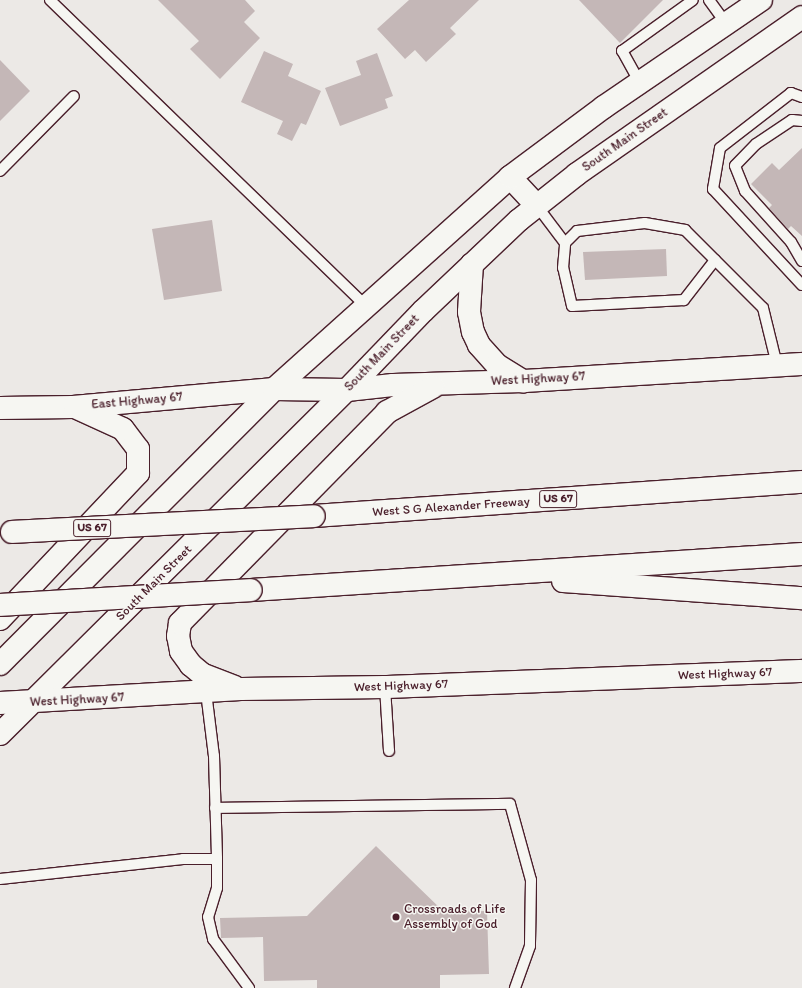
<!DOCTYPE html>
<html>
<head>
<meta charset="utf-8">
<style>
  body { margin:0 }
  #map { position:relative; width:802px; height:988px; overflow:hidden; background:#ece9e6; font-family:Itim,sans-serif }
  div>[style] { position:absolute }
  .building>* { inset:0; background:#c4b7b7 }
  .roads { filter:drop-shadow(1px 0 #4a1f2b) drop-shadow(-1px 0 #4a1f2b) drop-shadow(0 1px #4a1f2b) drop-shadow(0 -1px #4a1f2b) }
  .service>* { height:10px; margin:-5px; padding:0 5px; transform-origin:5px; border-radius:5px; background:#f6f6f2 }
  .tertiary>* { height:22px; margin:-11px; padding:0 11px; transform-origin:11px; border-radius:11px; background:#f6f6f2 }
  .secondary>* { height:22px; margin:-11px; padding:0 11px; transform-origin:11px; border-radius:11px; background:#f6f6f2 }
  .motorway>* { height:22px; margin:-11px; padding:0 11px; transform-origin:11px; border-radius:11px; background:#f6f6f2 }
  .bridges { filter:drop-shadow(1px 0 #4a1f2b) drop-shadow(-1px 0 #4a1f2b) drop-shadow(0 1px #4a1f2b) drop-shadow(0 -1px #4a1f2b) }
  .motorway-bridge>* { height:22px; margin:-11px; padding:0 11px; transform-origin:11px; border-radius:11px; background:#f6f6f2 }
  .dots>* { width:11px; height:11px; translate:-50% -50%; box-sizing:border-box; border:2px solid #f6f6f2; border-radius:50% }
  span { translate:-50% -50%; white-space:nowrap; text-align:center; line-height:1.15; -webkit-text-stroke:3px #f6f6f2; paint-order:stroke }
  .shield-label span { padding:1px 3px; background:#f6f6f2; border:1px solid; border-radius:3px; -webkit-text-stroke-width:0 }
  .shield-label { font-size:12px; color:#4a1f2b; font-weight:700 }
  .street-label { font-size:13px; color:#4a1f2b }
  .poi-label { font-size:13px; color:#4a1f2b }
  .left { translate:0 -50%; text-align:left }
</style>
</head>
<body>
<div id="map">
  <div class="building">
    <i style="clip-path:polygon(158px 0,245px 0,255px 11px,244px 22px,260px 38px,220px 79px,190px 49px,199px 41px)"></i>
    <i style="clip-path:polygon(409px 0,479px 0,450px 28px,456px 34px,426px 62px,415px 50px,405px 59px,377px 29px)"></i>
    <i style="clip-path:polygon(579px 0,663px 0,620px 43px)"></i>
    <i style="clip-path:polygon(264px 51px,293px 64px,288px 76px,321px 91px,306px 125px,301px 123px,292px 141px,277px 134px,283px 121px,241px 102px)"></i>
    <i style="clip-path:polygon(377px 53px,393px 96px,385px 99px,388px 108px,340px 126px,325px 88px,361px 75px,356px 61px)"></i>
    <i style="clip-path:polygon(0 60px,30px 91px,0 121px)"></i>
    <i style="clip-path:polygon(802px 148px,802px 236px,791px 226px,788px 229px,769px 208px,772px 205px,751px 184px,772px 163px,779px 170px)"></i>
    <i style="clip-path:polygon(212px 220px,222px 291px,164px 300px,152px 229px)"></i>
    <i style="clip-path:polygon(666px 249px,667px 276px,585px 280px,583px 252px)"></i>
    <i style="clip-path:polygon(376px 846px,444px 912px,487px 911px,489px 974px,440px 975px,440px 988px,317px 988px,317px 980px,264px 981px,263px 937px,221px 938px,220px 918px,307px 916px)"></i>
  </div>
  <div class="roads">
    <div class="service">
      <i style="left:50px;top:0;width:440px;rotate:44.1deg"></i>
      <i style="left:709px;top:0;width:29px;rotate:54deg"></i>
      <i style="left:640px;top:83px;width:37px;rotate:-119deg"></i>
      <i style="left:622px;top:51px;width:87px;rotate:-35.7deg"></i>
      <i style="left:802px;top:97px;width:12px;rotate:-160deg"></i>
      <i style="left:791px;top:93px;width:90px;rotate:142.2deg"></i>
      <i style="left:720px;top:148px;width:42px;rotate:99.7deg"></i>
      <i style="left:713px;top:189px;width:131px;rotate:47.2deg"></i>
      <i style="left:802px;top:121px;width:10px;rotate:-174deg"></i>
      <i style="left:792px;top:120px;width:43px;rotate:146.3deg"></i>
      <i style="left:756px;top:144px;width:30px;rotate:134deg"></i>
      <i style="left:735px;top:166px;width:27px;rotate:68deg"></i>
      <i style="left:745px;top:191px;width:69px;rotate:48deg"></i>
      <i style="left:791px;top:242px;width:22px;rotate:60deg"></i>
      <i style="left:0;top:171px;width:105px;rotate:-45.4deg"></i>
      <i style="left:537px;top:206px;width:46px;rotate:52.9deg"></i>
      <i style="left:715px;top:260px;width:51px;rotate:127.8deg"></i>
      <i style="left:684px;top:300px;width:112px;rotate:176.9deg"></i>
      <i style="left:572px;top:306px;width:39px;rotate:-103deg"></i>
      <i style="left:563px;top:268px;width:25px;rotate:-85deg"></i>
      <i style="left:565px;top:243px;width:17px;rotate:-45deg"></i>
      <i style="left:577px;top:231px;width:68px;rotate:-6.7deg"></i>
      <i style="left:645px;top:223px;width:41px;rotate:9.9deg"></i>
      <i style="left:685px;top:230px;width:110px;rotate:45deg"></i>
      <i style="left:763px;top:308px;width:59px;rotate:76.2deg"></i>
      <i style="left:385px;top:687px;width:64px;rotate:86.4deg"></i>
      <i style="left:206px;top:692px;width:64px;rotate:82.9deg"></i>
      <i style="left:214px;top:756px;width:103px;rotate:88.3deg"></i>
      <i style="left:217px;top:859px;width:29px;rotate:90deg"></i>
      <i style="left:217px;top:888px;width:30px;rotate:107deg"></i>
      <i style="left:208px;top:917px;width:23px;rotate:77deg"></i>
      <i style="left:213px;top:939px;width:61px;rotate:53.7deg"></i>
      <i style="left:215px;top:808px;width:295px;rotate:-0.8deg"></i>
      <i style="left:510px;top:804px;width:79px;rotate:74.6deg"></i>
      <i style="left:531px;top:880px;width:66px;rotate:90.9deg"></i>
      <i style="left:530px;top:946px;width:45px;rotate:109.7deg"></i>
      <i style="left:0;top:879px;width:184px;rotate:-6.2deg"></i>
      <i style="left:183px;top:859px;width:34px"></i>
    </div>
    <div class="tertiary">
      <i style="left:510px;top:177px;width:40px;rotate:47deg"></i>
      <i style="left:0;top:664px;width:388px;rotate:-45.1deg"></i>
      <i style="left:274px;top:389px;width:317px;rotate:-41.9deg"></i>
      <i style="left:510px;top:177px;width:117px;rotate:-36.7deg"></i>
      <i style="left:604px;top:107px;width:190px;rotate:-34.3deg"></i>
      <i style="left:0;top:734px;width:489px;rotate:-44.8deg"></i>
      <i style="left:347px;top:390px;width:110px;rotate:-46.1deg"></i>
      <i style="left:423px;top:311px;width:132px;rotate:-43.5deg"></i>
      <i style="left:519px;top:220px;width:74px;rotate:-38.4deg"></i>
      <i style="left:577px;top:174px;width:274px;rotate:-34.9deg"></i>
    </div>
    <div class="secondary">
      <i style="left:472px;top:264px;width:48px;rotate:93.6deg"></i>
      <i style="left:469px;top:312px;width:20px;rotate:79deg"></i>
      <i style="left:473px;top:332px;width:14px;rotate:65deg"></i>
      <i style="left:479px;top:345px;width:27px;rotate:48deg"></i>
      <i style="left:497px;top:365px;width:31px;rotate:32deg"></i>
      <i style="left:0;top:408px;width:73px;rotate:-0.8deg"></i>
      <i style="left:73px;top:407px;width:202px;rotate:-5.1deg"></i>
      <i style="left:274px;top:389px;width:73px;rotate:0.8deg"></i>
      <i style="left:347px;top:390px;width:46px;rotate:-6.2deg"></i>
      <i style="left:393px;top:385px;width:130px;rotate:-1.8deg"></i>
      <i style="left:523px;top:381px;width:280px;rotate:-3.5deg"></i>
      <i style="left:0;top:619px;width:201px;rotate:-46.6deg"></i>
      <i style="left:138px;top:473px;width:24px;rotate:-90deg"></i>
      <i style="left:138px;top:449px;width:25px;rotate:-127deg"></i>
      <i style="left:123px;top:429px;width:53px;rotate:-155.4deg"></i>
      <i style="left:235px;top:687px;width:34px;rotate:-159deg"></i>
      <i style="left:203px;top:675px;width:16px;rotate:-140deg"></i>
      <i style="left:191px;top:665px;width:17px;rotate:-126deg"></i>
      <i style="left:181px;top:651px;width:15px;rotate:-101deg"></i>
      <i style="left:178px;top:636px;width:13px;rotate:-81deg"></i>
      <i style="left:180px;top:623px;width:296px;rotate:-45.5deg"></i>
      <i style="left:387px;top:412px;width:52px;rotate:-28.5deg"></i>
      <i style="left:0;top:703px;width:241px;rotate:-3.3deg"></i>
      <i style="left:241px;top:689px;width:144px;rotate:-0.8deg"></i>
      <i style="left:385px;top:687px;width:417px;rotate:-2.2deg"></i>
    </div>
    <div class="motorway">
      <i style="left:314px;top:516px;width:489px;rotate:-4deg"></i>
      <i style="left:563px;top:581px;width:240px;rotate:4.1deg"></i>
      <i style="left:251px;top:590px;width:552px;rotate:-3.74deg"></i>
    </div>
  </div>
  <div class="bridges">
    <div class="motorway-bridge">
      <i style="left:12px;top:532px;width:302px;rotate:-3deg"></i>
      <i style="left:0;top:605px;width:251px;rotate:-3.4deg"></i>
    </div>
  </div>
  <div class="dots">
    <i style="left:396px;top:917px;background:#4a1f2b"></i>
  </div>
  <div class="shield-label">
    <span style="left:558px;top:499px">US 67</span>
    <span style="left:92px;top:528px">US 67</span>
  </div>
  <div class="street-label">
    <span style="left:625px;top:140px;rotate:-35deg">South Main Street</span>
    <span style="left:382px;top:353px;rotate:-46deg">South Main Street</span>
    <span style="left:538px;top:379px;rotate:-3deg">West Highway 67</span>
    <span style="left:137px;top:401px;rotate:-5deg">East Highway 67</span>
    <span style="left:451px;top:507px;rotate:-4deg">West S G Alexander Freeway</span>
    <span style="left:154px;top:583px;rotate:-45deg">South Main Street</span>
    <span style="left:725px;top:674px;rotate:-2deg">West Highway 67</span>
    <span style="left:401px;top:686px;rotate:-2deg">West Highway 67</span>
    <span style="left:77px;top:700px;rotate:-3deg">West Highway 67</span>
  </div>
  <div class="poi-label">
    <span class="left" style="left:404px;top:917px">Crossroads of Life<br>Assembly of God</span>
  </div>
</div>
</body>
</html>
